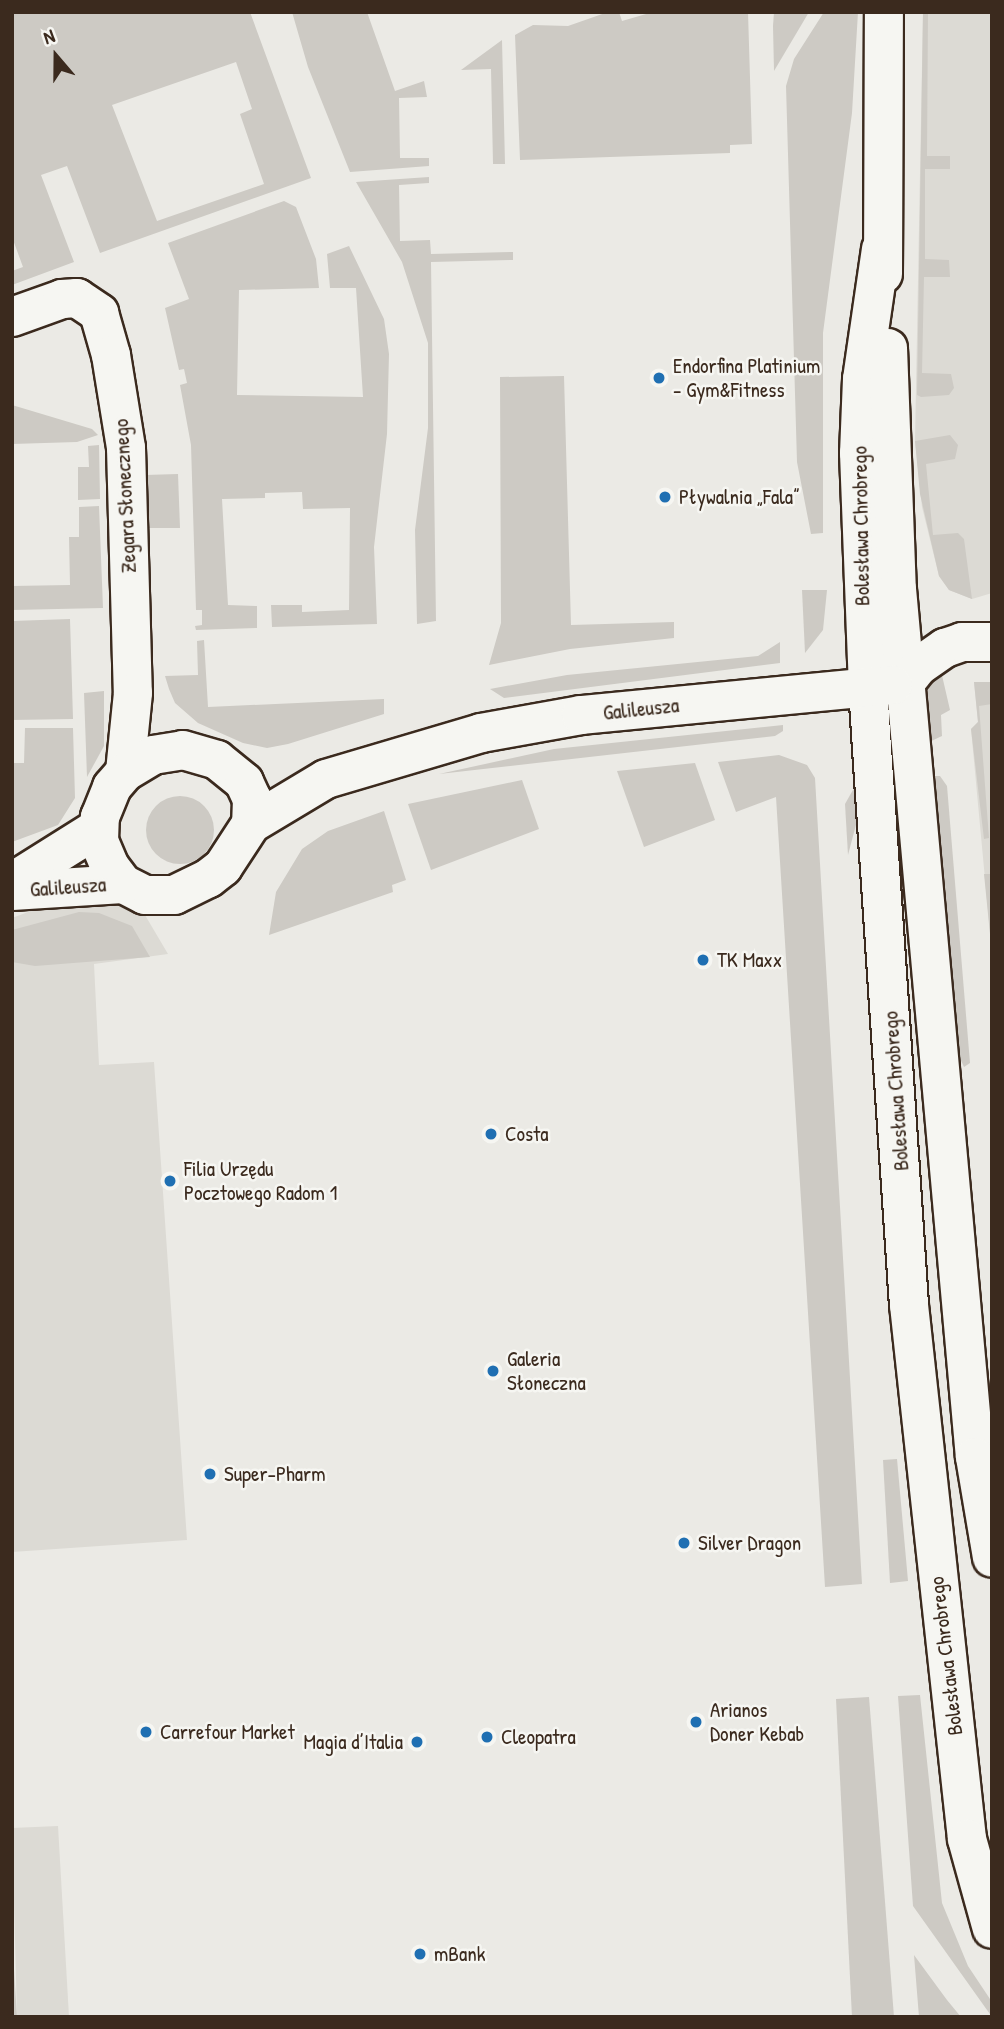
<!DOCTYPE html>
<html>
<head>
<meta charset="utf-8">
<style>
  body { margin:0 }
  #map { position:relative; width:1004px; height:2029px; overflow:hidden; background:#ebeae5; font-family:"Patrick Hand",sans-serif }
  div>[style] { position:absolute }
  .built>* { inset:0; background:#dcdad4 }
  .green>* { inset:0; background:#cdcac4 }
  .round { border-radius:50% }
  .roads { filter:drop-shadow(2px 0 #3b2a1e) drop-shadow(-2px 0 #3b2a1e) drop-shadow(0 2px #3b2a1e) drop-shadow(0 -2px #3b2a1e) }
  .minor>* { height:38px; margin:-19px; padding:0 19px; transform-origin:19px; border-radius:19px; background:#f6f6f2 }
  .dots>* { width:19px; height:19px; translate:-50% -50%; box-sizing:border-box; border:4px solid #f6f6f2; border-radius:50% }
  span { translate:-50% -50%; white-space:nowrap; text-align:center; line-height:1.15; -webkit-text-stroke:5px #f6f6f2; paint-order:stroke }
  .poi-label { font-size:21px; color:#3b2a1e }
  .left { translate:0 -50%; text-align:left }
  .right { translate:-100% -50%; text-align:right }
  .street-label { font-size:21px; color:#3b2a1e }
  .frame { position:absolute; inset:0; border:14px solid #3b2a1e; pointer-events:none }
  .north { position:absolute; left:21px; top:21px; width:70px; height:70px; -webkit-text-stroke:5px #f6f6f2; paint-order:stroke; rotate:340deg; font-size:19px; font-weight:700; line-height:28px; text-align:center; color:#3b2a1e }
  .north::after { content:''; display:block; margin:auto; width:24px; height:32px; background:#3b2a1e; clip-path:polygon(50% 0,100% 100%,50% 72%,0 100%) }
</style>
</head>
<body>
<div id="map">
  <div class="built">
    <i style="clip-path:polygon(923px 12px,992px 12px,992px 593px,972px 599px,949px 590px,939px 576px,922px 507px,915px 441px)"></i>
    <i style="clip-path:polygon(974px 682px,992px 682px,992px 954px,971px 729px,978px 722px)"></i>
    <i style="clip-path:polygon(109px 899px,145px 915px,168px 954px,94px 964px,99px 1065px,154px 1062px,187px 1540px,12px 1552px,12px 918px,39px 908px)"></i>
    <i style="clip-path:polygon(58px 1826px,69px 2017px,17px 2017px,12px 1828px)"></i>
  </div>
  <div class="green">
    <i style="clip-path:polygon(evenodd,12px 12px,250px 12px,311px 178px,100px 253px,67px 166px,41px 175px,74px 262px,12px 285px,12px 271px,23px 267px,12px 237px,12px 12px,236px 62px,252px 109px,240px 114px,264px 184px,157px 221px,112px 105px,236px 62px)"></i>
    <i style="clip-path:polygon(292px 12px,367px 12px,395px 91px,424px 81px,427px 97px,399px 98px,400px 158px,429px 158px,429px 166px,350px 172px,308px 67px)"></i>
    <i style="clip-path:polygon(608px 12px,619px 12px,622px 21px,653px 12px,748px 12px,752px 144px,730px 145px,730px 153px,520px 160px,515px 35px,533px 25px,568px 26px)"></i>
    <i style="clip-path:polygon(774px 12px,809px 12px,774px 71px,773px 26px)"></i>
    <i style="clip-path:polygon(824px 12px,858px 12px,852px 113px,823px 333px,823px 533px,811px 534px,797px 462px,786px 86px,794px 59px)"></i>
    <i style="clip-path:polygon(923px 12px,928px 12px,927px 156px,950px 156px,950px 169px,925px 169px,925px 259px,949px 260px,950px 277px,924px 277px,922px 373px,951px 374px,954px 388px,949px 395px,921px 397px,917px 395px)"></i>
    <i style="clip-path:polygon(502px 40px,505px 164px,493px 164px,491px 69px,461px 70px)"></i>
    <i style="clip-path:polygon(429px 177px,429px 183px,399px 185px,400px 241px,430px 240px,431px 254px,513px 252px,513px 260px,431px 262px,436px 621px,417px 624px,415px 530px,428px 428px,428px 343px,402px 262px,356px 182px)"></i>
    <i style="clip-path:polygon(284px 201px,296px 207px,316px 259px,319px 288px,239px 290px,237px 395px,363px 397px,356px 288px,330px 288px,327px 254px,349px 246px,384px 319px,389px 354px,387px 434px,374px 547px,377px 624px,272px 627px,271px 605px,302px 605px,302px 612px,349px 610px,350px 508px,303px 509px,302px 492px,265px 493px,265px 498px,222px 499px,228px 605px,257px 606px,257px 628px,196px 630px,195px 626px,202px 625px,202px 610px,196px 610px,191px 445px,180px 385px,187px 383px,184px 369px,179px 370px,165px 308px,189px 299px,168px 243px)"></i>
    <i style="clip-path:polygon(564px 376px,571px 625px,674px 622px,674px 638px,570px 649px,489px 665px,501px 623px,500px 377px)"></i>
    <i style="clip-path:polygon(12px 405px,92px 429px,98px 435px,77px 442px,12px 444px)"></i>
    <i style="clip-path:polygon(950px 435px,958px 445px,955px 459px,926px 464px,933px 535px,958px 533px,964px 539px,972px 599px,949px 590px,939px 576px,920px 494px,915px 441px)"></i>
    <i style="clip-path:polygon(99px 445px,100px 499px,78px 500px,78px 467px,89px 467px,88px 446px)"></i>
    <i style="clip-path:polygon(178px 474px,180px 528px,148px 528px,145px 475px)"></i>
    <i style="clip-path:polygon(99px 506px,103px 608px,12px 610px,12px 586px,70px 585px,69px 537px,79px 537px,79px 507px)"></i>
    <i style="clip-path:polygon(802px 590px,827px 590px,823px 630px,805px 653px)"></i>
    <i style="clip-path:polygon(70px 619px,73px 719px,12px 720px,12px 621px)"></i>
    <i style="clip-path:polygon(204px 640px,208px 707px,384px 699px,384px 714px,288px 744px,267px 748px,243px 743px,198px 723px,175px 703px,169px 689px,165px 676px,198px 675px,197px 641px)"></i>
    <i style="clip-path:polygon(780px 642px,780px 663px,504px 698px,490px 689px,567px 675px,758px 656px)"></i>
    <i style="clip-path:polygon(941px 671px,950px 710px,941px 715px,942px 736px,927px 743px,925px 694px,927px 685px)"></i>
    <i style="clip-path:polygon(974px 682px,992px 682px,992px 704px,979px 706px,989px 838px,984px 839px,971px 729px,978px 722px)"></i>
    <i style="clip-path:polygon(104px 691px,104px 746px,87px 777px,84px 693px)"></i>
    <i style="clip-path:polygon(783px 725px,783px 731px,775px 736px,439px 774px,554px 749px)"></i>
    <i style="clip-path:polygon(25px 728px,73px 728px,75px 798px,58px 825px,12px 842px,12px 763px,24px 763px)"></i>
    <i style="clip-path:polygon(779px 755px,807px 765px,815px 778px,862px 1584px,825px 1587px,776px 797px,736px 812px,718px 762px)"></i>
    <i style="clip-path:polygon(695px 763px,715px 820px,644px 847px,617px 771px)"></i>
    <i style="clip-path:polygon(931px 776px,940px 776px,947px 786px,970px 1063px,964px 1067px,953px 1043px)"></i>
    <i style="clip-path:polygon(522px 780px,539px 829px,431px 870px,408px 804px)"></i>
    <i style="clip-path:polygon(858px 781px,857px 821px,848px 855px,845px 804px)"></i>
    <i class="round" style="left:146px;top:796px;width:68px;height:68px"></i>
    <i style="clip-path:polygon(384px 811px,406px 880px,392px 885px,393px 892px,269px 935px,276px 892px,302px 849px,328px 831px)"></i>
    <i style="clip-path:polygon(984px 874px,992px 874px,992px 954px)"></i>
    <i style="clip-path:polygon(79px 912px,99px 913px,132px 926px,150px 957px,35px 966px,12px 962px,12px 930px)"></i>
    <i style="clip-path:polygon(897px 1459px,908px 1581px,890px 1583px,883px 1460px)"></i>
    <i style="clip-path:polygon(920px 1695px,942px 1903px,968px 1966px,992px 2002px,992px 2017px,913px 1906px,898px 1696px)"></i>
    <i style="clip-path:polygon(869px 1697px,894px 2017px,852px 2017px,836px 1699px)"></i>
    <i style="clip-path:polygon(12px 1945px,14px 1969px,17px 2017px,12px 2017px)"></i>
    <i style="clip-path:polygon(914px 1955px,947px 2000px,961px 2017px,919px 2017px)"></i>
  </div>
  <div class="roads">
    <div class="minor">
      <i style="left:881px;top:249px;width:131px;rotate:98.3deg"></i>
      <i style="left:862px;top:379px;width:74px;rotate:92.3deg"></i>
      <i style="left:859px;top:453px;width:235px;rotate:87.8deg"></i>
      <i style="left:868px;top:688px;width:618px;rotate:86.2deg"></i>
      <i style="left:909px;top:1305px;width:537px;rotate:83.8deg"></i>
      <i style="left:967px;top:1839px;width:93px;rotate:74.5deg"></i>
      <i style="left:883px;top:274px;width:262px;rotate:-89.8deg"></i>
      <i style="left:12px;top:317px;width:53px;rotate:-19.8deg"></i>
      <i style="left:62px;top:299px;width:15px;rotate:-4deg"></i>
      <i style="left:77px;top:298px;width:27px;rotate:34deg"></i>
      <i style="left:99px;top:313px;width:44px;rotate:74.1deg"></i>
      <i style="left:111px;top:355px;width:94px;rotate:80.8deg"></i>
      <i style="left:126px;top:448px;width:245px;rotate:88.4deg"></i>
      <i style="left:133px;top:693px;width:79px;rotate:95.8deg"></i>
      <i style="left:888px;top:348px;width:241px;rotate:87.9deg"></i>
      <i style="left:897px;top:589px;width:871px;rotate:84.87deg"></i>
      <i style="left:975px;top:1457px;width:102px;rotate:80.4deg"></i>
      <i style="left:905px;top:683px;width:22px;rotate:-51deg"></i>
      <i style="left:919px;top:666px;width:32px;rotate:-35deg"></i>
      <i style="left:945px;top:648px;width:18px;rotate:-19deg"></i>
      <i style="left:962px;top:642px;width:30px"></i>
      <i style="left:183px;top:750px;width:35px;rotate:16deg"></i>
      <i style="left:217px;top:760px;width:35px;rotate:39deg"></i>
      <i style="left:244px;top:782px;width:19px;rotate:65deg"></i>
      <i style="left:252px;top:799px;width:25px;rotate:92deg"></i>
      <i style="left:251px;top:824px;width:51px;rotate:123.1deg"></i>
      <i style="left:223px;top:867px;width:18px;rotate:142deg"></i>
      <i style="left:209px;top:878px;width:39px;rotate:154deg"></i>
      <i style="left:174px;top:895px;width:29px;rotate:180deg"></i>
      <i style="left:145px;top:895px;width:25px;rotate:-153deg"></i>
      <i style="left:123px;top:884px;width:21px;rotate:-127deg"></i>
      <i style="left:110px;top:867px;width:28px;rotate:-113deg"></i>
      <i style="left:99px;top:841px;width:24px;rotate:-88deg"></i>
      <i style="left:100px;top:817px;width:32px;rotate:-68deg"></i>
      <i style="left:112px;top:787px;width:20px;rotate:-49deg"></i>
      <i style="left:125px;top:772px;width:33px;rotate:-31deg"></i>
      <i style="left:153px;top:755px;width:30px;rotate:-9deg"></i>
      <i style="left:251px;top:824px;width:87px;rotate:-31deg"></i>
      <i style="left:326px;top:779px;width:162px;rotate:-16.5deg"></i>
      <i style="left:481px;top:733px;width:102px;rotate:-10.2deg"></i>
      <i style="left:581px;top:715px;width:313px;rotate:-5.5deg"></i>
      <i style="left:12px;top:882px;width:102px;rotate:-32.1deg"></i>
      <i style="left:12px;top:891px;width:111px;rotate:-3.6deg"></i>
    </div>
  </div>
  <div class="dots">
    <i style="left:659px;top:378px;background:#1f6fb2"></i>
    <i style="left:665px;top:497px;background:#1f6fb2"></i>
    <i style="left:703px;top:960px;background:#1f6fb2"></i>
    <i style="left:491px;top:1134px;background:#1f6fb2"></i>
    <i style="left:170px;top:1181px;background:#1f6fb2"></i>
    <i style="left:493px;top:1371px;background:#1f6fb2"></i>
    <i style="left:210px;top:1474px;background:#1f6fb2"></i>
    <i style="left:684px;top:1543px;background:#1f6fb2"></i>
    <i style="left:696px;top:1722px;background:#1f6fb2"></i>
    <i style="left:146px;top:1732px;background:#1f6fb2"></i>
    <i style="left:487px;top:1737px;background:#1f6fb2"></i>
    <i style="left:417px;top:1742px;background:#1f6fb2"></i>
    <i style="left:420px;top:1954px;background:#1f6fb2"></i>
  </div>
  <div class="poi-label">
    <span class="left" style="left:673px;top:378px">Endorfina Platinium<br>- Gym&amp;Fitness</span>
    <span class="left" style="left:679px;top:497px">Pływalnia „Fala”</span>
    <span class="left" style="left:717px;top:960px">TK Maxx</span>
    <span class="left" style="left:505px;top:1134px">Costa</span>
    <span class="left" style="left:184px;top:1181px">Filia Urzędu<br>Pocztowego Radom 1</span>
    <span class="left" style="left:507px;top:1371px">Galeria<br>Słoneczna</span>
    <span class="left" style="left:224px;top:1474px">Super-Pharm</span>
    <span class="left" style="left:698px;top:1543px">Silver Dragon</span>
    <span class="left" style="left:710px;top:1722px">Arianos<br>Doner Kebab</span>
    <span class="left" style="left:160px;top:1732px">Carrefour Market</span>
    <span class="left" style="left:501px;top:1737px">Cleopatra</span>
    <span class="right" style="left:403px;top:1742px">Magia d’Italia</span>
    <span class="left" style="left:434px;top:1954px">mBank</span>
  </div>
  <div class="street-label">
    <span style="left:125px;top:496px;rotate:-93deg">Zegara Słonecznego</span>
    <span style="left:861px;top:526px;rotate:-91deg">Bolesława Chrobrego</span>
    <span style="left:641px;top:709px;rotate:-6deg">Galileusza</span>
    <span style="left:68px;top:887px;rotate:-4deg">Galileusza</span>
    <span style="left:896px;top:1091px;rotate:-94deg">Bolesława Chrobrego</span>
    <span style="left:946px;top:1656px;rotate:-97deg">Bolesława Chrobrego</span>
  </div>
  <div class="frame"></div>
  <div class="north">N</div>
</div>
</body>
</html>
